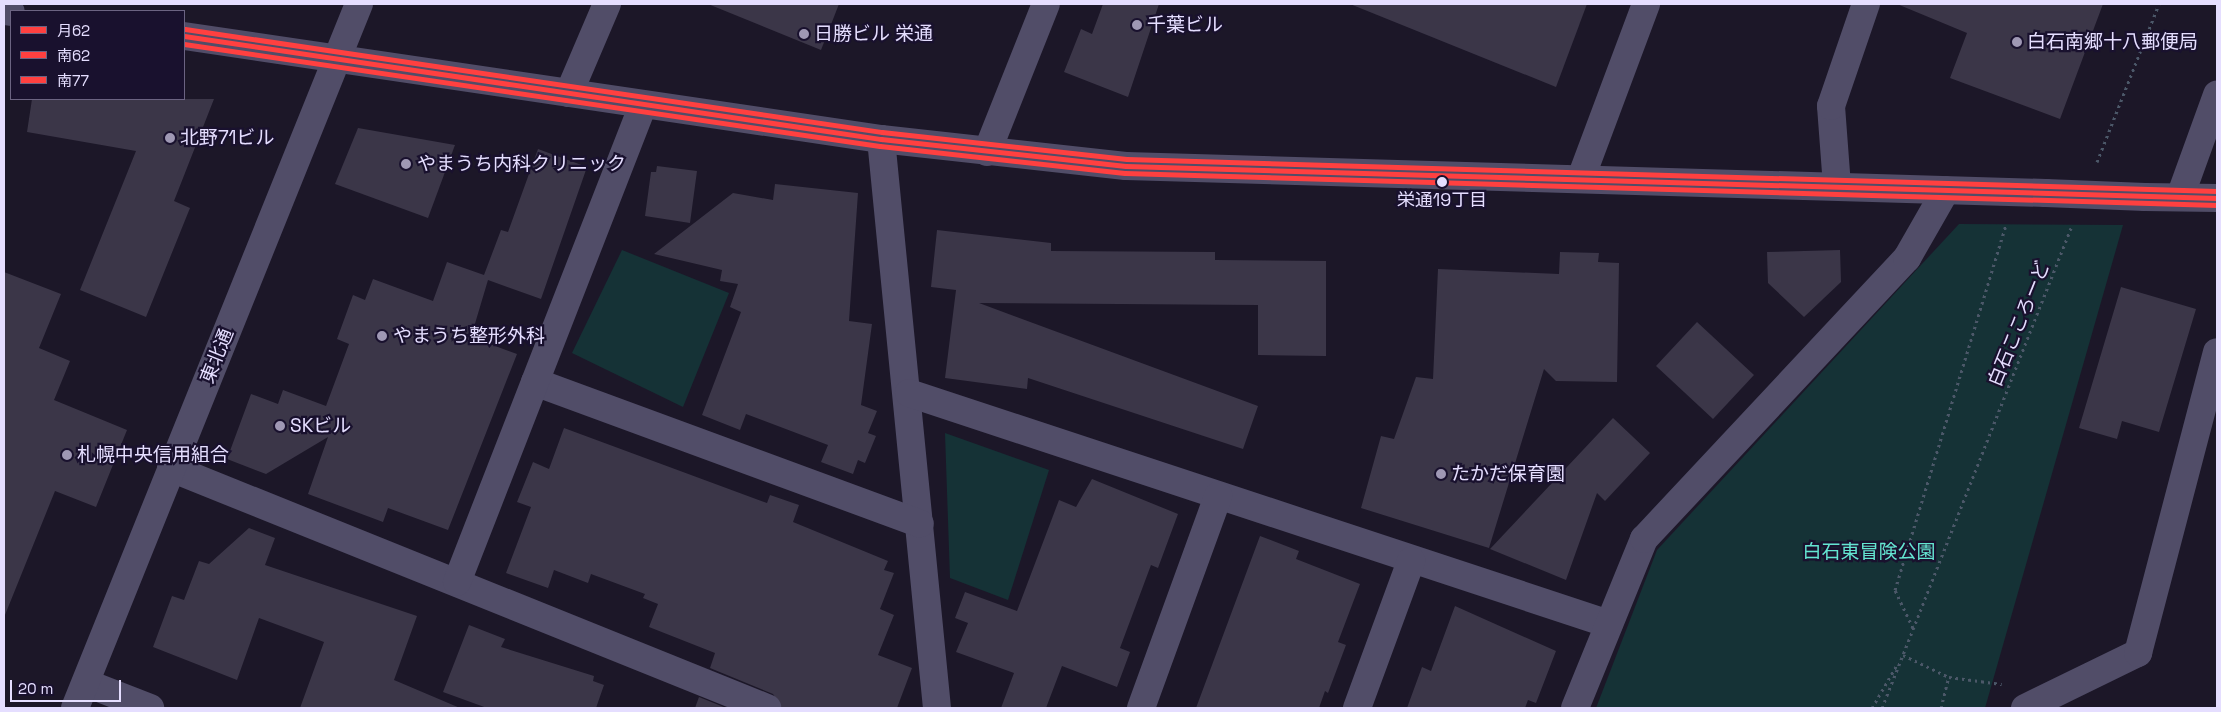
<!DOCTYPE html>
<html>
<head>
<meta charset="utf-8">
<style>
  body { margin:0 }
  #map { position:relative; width:2221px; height:712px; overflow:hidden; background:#1c1728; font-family:"Space Grotesk","Noto Sans JP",sans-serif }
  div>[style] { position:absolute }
  .green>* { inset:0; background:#153236 }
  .building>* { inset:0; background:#3b3648 }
  .path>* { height:3px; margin-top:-1.5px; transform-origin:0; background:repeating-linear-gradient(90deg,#4c5869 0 2.5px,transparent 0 6.5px) }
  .minor>* { height:28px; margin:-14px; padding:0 14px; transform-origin:14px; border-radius:14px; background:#514d68 }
  .minor-bridge>* { height:28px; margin:-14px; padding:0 14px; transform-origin:14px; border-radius:14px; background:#514d68 }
  .bus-1>* { height:5px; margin:-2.5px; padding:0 2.5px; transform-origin:2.5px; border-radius:2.5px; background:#ff4040 }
  .bus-2>* { height:5px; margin:-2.5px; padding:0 2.5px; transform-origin:2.5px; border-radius:2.5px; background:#ff4040 }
  .bus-3>* { height:5px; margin:-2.5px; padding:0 2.5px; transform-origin:2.5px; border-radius:2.5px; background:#ff4040 }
  .dots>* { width:14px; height:14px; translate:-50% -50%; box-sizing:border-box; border:2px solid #19112e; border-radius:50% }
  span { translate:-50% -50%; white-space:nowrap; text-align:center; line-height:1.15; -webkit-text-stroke:4.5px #19112e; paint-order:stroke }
  .bus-label { font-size:18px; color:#e5deff }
  .poi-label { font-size:19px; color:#e5deff }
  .left { translate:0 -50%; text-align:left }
  .street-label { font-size:19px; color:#e5deff }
  .park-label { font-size:19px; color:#64e5d1 }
  .frame { position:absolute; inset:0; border:5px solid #e5deff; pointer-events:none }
  .legend { position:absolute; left:10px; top:10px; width:175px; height:90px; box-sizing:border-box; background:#19112e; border:1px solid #6b6382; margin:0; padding:6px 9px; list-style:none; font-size:15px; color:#e5deff }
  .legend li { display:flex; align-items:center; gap:10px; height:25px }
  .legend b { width:25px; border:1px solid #6b6382 }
  .scale { position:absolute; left:10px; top:680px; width:111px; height:22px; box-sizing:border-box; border:2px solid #e5deff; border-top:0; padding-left:6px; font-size:15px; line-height:18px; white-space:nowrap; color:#e5deff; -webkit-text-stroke:4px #19112e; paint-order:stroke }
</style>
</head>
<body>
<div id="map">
  <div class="green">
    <i style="clip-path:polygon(1959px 224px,2123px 225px,1985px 708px,1596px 708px,1657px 550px)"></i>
    <i style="clip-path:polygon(622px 250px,729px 293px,683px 407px,572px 353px)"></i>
    <i style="clip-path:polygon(945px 433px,1049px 470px,1008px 600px,950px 578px)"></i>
  </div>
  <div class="building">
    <i style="clip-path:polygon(708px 4px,839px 4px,821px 50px)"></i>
    <i style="clip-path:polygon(1103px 4px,1159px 4px,1128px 97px,1064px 72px,1081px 29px,1092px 34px)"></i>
    <i style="clip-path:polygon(1350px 4px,1587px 4px,1556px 87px)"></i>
    <i style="clip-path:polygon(1897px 4px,2103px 4px,2060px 119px,1950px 78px,1967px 33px)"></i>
    <i style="clip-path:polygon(32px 99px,214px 99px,174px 201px,190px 208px,146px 317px,80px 290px,136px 151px,27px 132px)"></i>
    <i style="clip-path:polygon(358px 128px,455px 145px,428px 218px,335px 184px)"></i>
    <i style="clip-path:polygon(538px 149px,587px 167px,541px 299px,488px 280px,471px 337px,517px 354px,448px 530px,388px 508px,383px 522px,308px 494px,328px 437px,266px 474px,227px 459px,251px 394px,278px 404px,283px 390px,326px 406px,349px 344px,337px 339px,353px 295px,365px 300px,373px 279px,433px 301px,447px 262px,484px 275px,501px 230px,508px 232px)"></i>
    <i style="clip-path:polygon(657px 166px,697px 171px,690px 223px,645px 216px,651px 172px,656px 172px)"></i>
    <i style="clip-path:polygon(775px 184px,858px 193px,849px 321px,872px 324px,861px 405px,877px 411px,868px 433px,876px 436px,865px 463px,858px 460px,853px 474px,821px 462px,828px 445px,746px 414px,740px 430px,702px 415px,741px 312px,730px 307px,738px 284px,720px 281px,722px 270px,654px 254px,733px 193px,773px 200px)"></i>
    <i style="clip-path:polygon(937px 230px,1051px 243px,1051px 251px,1215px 252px,1215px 260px,1326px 261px,1326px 356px,1258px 355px,1258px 305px,979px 303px,1258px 406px,1243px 449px,1028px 378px,1027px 389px,945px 378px,956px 290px,931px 287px)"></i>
    <i style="clip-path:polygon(1840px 250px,1841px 282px,1804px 317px,1768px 283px,1767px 252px)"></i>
    <i style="clip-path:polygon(1560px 252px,1599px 253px,1598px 262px,1619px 263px,1617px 382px,1556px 381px,1544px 369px,1489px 548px,1361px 508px,1381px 436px,1394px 439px,1416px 377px,1433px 379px,1438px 269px,1559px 274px)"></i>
    <i style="clip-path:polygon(4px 272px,61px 294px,39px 348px,70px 361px,54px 400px,127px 430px,96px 507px,55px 491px,5px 615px)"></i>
    <i style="clip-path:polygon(2121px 287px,2196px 309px,2159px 432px,2122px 421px,2117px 439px,2079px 428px)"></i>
    <i style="clip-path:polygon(1697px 322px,1754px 375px,1713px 419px,1656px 366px)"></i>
    <i style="clip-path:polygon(1613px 418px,1650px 453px,1605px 501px,1597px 493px,1566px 580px,1490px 549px)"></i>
    <i style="clip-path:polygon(564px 428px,767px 503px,770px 495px,799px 505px,793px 522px,888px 561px,884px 570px,894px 573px,880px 609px,894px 615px,878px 655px,912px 668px,897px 708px,782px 708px,773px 694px,710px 668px,715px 653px,649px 627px,658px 604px,643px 598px,645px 594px,591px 574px,588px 583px,554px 570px,548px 588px,506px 573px,531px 507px,517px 502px,533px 462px,549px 469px)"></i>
    <i style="clip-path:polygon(1092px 479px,1178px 514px,1158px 568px,1151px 565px,1120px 648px,1130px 652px,1117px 687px,1062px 666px,1046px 708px,1001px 708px,1014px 673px,956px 652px,968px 623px,955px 618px,965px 592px,1017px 611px,1059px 500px,1076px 507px)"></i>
    <i style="clip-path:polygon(249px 528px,275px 538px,265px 565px,417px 616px,394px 680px,460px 708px,300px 708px,324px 642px,259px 618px,237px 680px,153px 647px,172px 596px,184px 600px,199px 561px,209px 564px)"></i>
    <i style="clip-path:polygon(1260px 536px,1299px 551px,1296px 559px,1360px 584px,1338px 642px,1346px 645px,1328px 693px,1325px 691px,1319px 708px,1196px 708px)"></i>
    <i style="clip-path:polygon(1455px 606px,1556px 651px,1536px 703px,1528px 700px,1525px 708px,1407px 708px,1422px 667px,1431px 671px)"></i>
    <i style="clip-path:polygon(469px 625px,505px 639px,501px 647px,594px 676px,593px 681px,604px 685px,596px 708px,487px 708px,443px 692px)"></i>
    <i style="clip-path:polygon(699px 697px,726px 708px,695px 708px)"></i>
  </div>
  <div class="path">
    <i style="left:2097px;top:162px;width:170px;rotate:-68.6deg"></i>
    <i style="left:1913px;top:628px;width:42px;rotate:-115.3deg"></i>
    <i style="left:1895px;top:590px;width:382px;rotate:-73.1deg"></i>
    <i style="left:1903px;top:655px;width:51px;rotate:25.6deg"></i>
    <i style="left:1949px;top:677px;width:53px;rotate:7.5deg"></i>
    <i style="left:1872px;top:708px;width:52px;rotate:-60deg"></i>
    <i style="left:1882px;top:708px;width:516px;rotate:-68.51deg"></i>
    <i style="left:1941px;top:708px;width:32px;rotate:-76deg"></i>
  </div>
  <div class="minor">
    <i style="left:4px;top:11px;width:7px;rotate:8deg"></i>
    <i style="left:184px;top:36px;width:705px;rotate:8.41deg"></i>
    <i style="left:881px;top:139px;width:246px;rotate:6.3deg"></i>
    <i style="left:1126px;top:166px;width:920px;rotate:1.68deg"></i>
    <i style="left:569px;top:93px;width:97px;rotate:-66.9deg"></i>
    <i style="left:881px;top:139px;width:572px;rotate:84.38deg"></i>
    <i style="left:987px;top:152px;width:159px;rotate:-68.3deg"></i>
    <i style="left:1581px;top:178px;width:186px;rotate:-69.5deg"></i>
    <i style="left:1837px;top:186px;width:80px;rotate:-94.3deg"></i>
    <i style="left:1831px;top:106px;width:108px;rotate:-71.1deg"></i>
    <i style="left:2145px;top:197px;width:72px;rotate:0.8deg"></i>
    <i style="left:2180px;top:197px;width:109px;rotate:-70.1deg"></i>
    <i style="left:535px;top:382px;width:410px;rotate:20.2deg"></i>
    <i style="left:909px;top:393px;width:737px;rotate:18.26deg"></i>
    <i style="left:171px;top:468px;width:643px;rotate:21.93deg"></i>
    <i style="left:457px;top:582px;width:512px;rotate:-68.7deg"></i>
    <i style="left:86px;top:683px;width:69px;rotate:21.3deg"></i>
    <i style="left:75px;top:708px;width:759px;rotate:-68.03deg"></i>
    <i style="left:1141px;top:708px;width:226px;rotate:-70deg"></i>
    <i style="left:1357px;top:708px;width:157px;rotate:-69.8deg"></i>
    <i style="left:1575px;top:708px;width:183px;rotate:-67.8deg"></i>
    <i style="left:1644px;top:539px;width:385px;rotate:-46.9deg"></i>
    <i style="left:1907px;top:258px;width:78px;rotate:-60.2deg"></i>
    <i style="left:2025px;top:708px;width:126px;rotate:-26deg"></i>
    <i style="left:2138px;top:653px;width:311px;rotate:-75.3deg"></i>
  </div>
  <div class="minor-bridge">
    <i style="left:2046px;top:193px;width:99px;rotate:2.3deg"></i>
  </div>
  <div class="bus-1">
    <i style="left:184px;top:36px;width:705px;rotate:8.41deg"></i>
    <i style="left:881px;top:139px;width:246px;rotate:6.3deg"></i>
    <i style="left:1126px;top:166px;width:1091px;rotate:1.68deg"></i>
  </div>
  <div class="bus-2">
    <i style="left:184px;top:44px;width:703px;rotate:8.34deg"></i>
    <i style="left:880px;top:146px;width:246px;rotate:6.3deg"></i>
    <i style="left:1125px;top:173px;width:1092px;rotate:1.68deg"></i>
  </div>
  <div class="bus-3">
    <i style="left:185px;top:29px;width:705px;rotate:8.41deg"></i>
    <i style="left:882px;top:132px;width:246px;rotate:6.3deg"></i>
    <i style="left:1127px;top:159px;width:1090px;rotate:1.68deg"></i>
  </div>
  <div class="dots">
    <i style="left:1137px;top:25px;background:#9f98b4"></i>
    <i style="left:804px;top:34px;background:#9f98b4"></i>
    <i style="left:2017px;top:42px;background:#9f98b4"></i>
    <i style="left:170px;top:138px;background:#9f98b4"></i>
    <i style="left:406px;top:164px;background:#9f98b4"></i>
    <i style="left:1442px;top:182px;background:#e5deff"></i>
    <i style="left:382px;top:336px;background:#9f98b4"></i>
    <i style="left:280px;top:426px;background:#9f98b4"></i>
    <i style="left:67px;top:455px;background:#9f98b4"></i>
    <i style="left:1441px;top:474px;background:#9f98b4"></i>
  </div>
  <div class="bus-label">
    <span style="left:1442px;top:200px">栄通19丁目</span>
  </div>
  <div class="poi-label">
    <span class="left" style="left:1147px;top:25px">千葉ビル</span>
    <span class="left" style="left:814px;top:34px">日勝ビル 栄通</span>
    <span class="left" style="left:2027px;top:42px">白石南郷十八郵便局</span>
    <span class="left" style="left:180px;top:138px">北野71ビル</span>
    <span class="left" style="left:417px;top:164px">やまうち内科クリニック</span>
    <span class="left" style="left:393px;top:336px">やまうち整形外科</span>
    <span class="left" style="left:290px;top:426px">SKビル</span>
    <span class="left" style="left:77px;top:455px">札幌中央信用組合</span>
    <span class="left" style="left:1451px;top:474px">たかだ保育園</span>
  </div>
  <div class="street-label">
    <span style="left:2019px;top:324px;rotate:-68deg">白石こころーど</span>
    <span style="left:217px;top:356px;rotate:-68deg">東北通</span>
  </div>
  <div class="park-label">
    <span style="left:1869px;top:552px">白石東冒険公園</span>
  </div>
  <div class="frame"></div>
  <ul class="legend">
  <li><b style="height:6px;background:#ff4040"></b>月62</li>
  <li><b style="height:6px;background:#ff4040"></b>南62</li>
  <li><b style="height:6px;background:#ff4040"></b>南77</li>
  </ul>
  <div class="scale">20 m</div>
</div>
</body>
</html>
